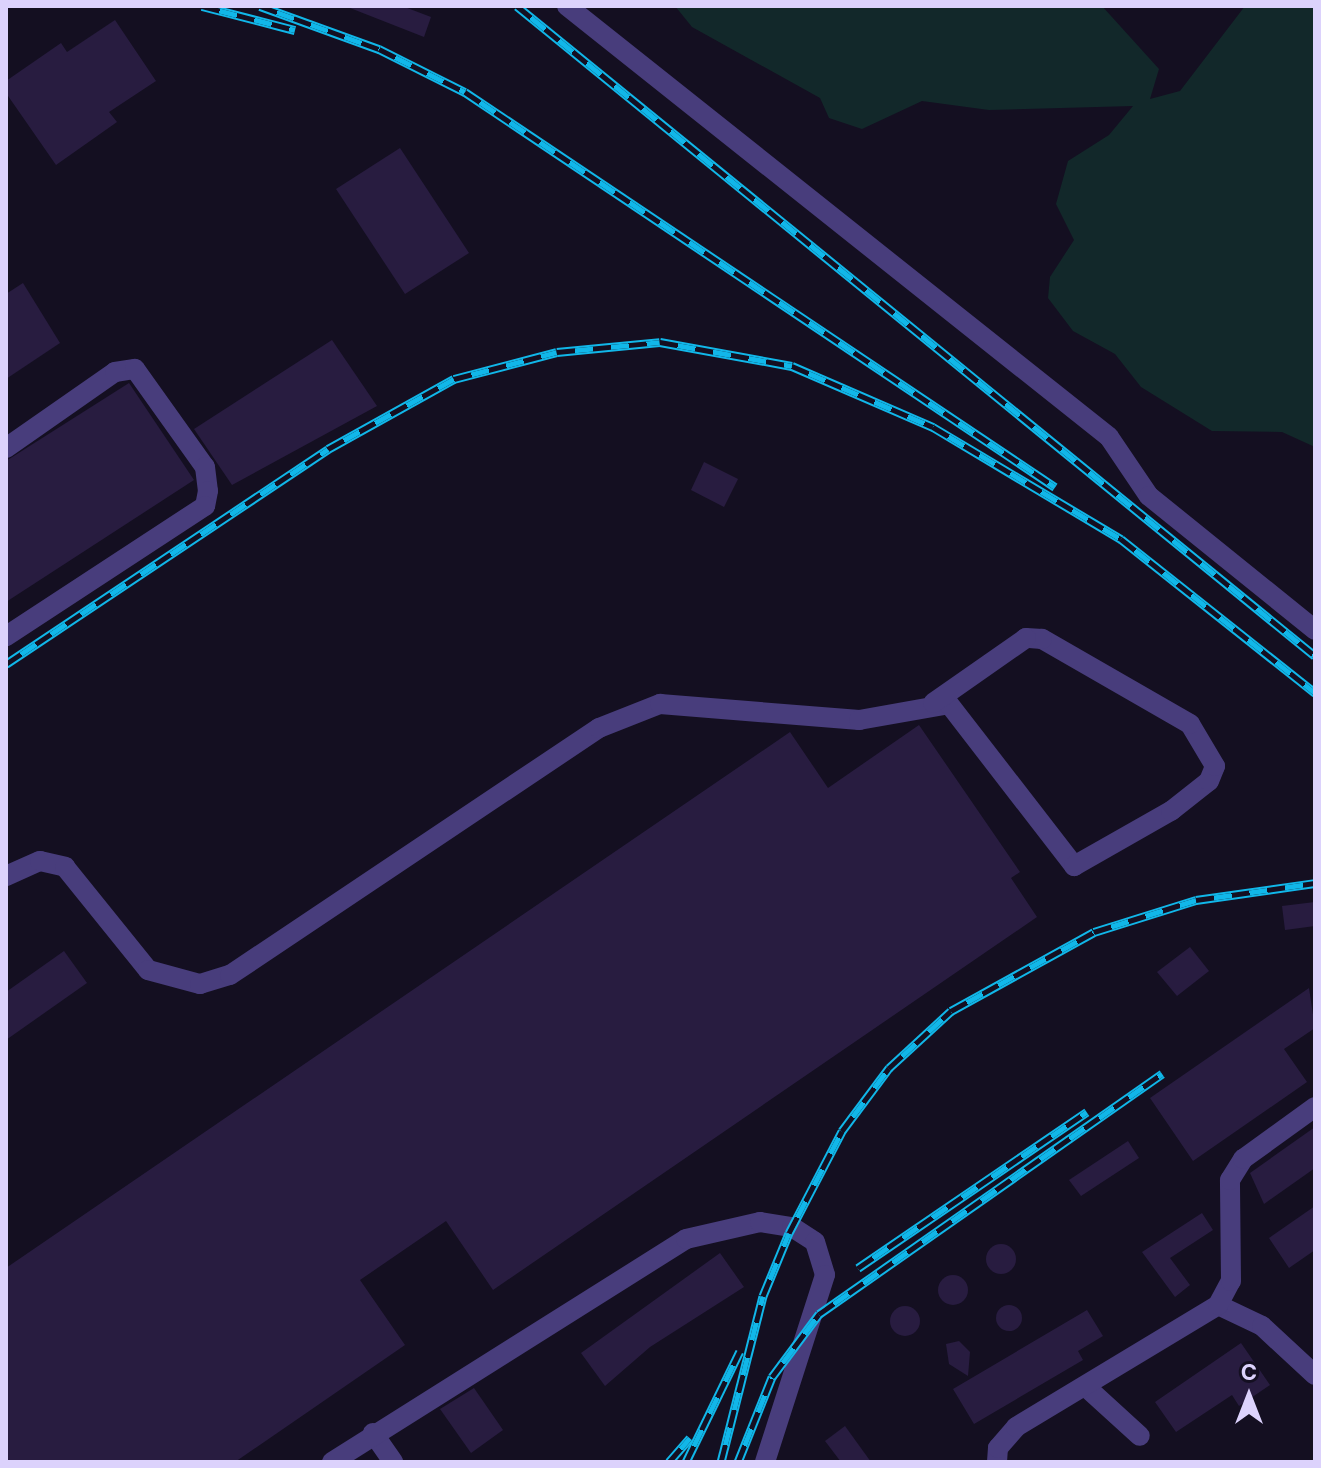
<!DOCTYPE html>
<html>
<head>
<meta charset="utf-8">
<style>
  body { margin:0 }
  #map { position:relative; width:1321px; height:1468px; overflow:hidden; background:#140f21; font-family:Inter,sans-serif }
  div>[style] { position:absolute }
  .green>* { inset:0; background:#12282a }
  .building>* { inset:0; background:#281c40 }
  .round { border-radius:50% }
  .minor>* { height:20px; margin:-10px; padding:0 10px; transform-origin:10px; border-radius:10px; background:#483d7c }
  .rail>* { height:9px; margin-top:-4.5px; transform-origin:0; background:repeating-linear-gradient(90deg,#140f21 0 18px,#11b7e9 0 36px); box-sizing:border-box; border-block:2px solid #11b7e9 }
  span { translate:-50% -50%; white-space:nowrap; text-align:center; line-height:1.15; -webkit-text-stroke:6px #140f21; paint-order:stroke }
  .frame { position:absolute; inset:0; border:8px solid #dcd2fc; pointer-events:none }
  .north { position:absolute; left:1209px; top:1356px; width:80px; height:80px; -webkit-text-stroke:6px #140f21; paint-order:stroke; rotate:0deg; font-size:22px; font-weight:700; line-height:32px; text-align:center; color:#dcd2fc }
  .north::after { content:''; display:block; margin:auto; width:28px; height:36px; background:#dcd2fc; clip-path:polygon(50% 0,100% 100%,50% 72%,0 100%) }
</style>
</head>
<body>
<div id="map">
  <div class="green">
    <i style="clip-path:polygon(675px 6px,1102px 6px,1159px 69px,1150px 99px,1180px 91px,1245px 6px,1315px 6px,1315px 447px,1282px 432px,1212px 431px,1141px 387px,1115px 354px,1073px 331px,1048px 298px,1050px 277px,1074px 240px,1056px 204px,1068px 161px,1109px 135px,1133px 106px,989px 110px,922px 101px,862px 129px,829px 118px,820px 98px,692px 27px)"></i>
  </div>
  <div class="building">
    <i style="clip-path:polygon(345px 6px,402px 6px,431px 17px,424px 37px)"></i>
    <i style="clip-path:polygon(115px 20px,156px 81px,109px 112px,117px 122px,56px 165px,6px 93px,6px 81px,61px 43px,67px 52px)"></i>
    <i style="clip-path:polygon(400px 148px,469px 253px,405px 294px,336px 189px)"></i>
    <i style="clip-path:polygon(23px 283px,60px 343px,6px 379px,6px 294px)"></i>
    <i style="clip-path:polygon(332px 340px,377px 406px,232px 485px,194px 429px)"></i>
    <i style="clip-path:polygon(129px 383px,194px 480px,6px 602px,6px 461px)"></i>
    <i style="clip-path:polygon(704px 462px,738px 479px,724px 507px,691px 490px)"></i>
    <i style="clip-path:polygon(919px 725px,1020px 872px,1011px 878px,1037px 917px,493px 1290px,446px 1221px,360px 1280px,405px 1345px,235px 1462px,6px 1462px,6px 1268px,790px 732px,828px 788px)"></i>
    <i style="clip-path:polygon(1315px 902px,1315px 926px,1285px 930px,1282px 906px)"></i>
    <i style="clip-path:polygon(1190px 947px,1209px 971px,1177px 996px,1157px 972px)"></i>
    <i style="clip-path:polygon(64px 951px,87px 983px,6px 1040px,6px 992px)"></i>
    <i style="clip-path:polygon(1309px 988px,1315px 1028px,1284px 1049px,1307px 1082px,1193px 1161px,1150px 1098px)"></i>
    <i style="clip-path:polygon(1315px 1127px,1315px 1168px,1264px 1204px,1250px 1173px)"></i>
    <i style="clip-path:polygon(1128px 1141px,1139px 1158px,1081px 1196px,1069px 1180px)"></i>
    <i style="clip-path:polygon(1315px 1206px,1315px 1250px,1289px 1268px,1269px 1238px)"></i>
    <i style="clip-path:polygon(1202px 1213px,1213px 1230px,1170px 1258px,1190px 1285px,1175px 1297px,1142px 1252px)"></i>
    <i class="round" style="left:986px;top:1244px;width:30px;height:30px"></i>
    <i style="clip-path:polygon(720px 1253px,744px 1287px,650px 1347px,605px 1386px,581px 1353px)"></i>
    <i class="round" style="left:938px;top:1275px;width:30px;height:30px"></i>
    <i class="round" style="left:996px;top:1305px;width:26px;height:26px"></i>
    <i class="round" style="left:890px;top:1306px;width:30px;height:30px"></i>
    <i style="clip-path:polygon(1087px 1310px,1103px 1336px,1078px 1351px,1083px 1360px,974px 1424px,953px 1389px)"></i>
    <i style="clip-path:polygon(959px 1341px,970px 1352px,968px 1376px,949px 1364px,946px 1344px)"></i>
    <i style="clip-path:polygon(1241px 1343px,1270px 1385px,1239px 1406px,1232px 1395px,1176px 1432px,1155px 1402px)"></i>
    <i style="clip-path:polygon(474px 1388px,503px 1430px,471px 1453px,440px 1409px)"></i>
    <i style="clip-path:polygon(845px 1426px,871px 1462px,841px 1462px,825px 1441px)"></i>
  </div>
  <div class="minor">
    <i style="left:567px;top:6px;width:692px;rotate:38.49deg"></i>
    <i style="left:1109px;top:437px;width:71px;rotate:55.9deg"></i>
    <i style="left:1149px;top:496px;width:213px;rotate:38.9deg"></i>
    <i style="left:6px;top:448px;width:133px;rotate:-34.9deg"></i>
    <i style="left:115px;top:372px;width:20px;rotate:-9deg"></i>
    <i style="left:135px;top:369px;width:120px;rotate:54.5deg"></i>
    <i style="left:205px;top:467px;width:24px;rotate:83deg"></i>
    <i style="left:208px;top:491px;width:15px;rotate:101deg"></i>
    <i style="left:205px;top:506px;width:238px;rotate:146.8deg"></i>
    <i style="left:6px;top:876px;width:37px;rotate:-24deg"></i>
    <i style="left:40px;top:861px;width:26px;rotate:13deg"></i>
    <i style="left:65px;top:867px;width:132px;rotate:51.1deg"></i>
    <i style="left:148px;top:970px;width:54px;rotate:15.1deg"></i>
    <i style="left:200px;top:984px;width:31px;rotate:-17deg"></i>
    <i style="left:230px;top:975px;width:444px;rotate:-33.8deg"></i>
    <i style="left:599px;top:728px;width:66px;rotate:-21.5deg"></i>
    <i style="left:660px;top:704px;width:200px;rotate:4.6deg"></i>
    <i style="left:859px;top:720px;width:91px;rotate:-10.1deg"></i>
    <i style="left:949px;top:704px;width:205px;rotate:52.3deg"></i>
    <i style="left:1074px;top:866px;width:112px;rotate:-29.6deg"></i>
    <i style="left:1171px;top:811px;width:48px;rotate:-38.3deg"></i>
    <i style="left:1209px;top:781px;width:16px;rotate:-68deg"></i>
    <i style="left:1215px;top:766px;width:49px;rotate:-120.8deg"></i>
    <i style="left:1190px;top:724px;width:171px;rotate:-150.1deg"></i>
    <i style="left:1042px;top:639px;width:16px;rotate:-176deg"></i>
    <i style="left:1026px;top:638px;width:113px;rotate:145deg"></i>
    <i style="left:1218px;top:1305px;width:49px;rotate:25.5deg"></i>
    <i style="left:1262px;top:1326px;width:72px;rotate:42.8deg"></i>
    <i style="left:1085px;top:1386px;width:74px;rotate:42.3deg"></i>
    <i style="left:373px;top:1433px;width:35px;rotate:55deg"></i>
    <i style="left:332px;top:1462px;width:418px;rotate:-32.2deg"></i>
    <i style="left:686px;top:1239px;width:76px;rotate:-12.9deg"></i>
    <i style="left:760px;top:1222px;width:32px;rotate:9deg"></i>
    <i style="left:792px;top:1227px;width:27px;rotate:33deg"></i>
    <i style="left:815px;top:1242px;width:34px;rotate:73deg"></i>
    <i style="left:825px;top:1275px;width:196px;rotate:107.8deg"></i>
    <i style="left:997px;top:1462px;width:14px;rotate:-86deg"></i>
    <i style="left:998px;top:1448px;width:28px;rotate:-49deg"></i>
    <i style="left:1016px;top:1427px;width:236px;rotate:-31.1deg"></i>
    <i style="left:1218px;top:1305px;width:27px;rotate:-62deg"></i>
    <i style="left:1231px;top:1281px;width:101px;rotate:-90.6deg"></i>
    <i style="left:1230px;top:1180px;width:25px;rotate:-58deg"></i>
    <i style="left:1243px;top:1159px;width:89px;rotate:-35.8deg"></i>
  </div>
  <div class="rail">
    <i style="left:202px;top:6px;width:96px;rotate:14.5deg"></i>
    <i style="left:260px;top:6px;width:127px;rotate:19.9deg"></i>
    <i style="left:379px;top:49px;width:96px;rotate:26.6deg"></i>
    <i style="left:465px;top:92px;width:710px;rotate:33.8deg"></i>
    <i style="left:517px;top:6px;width:1029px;rotate:39.16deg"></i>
    <i style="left:6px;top:664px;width:387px;rotate:-33.7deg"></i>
    <i style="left:328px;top:449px;width:144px;rotate:-29.1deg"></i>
    <i style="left:454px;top:379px;width:106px;rotate:-14.7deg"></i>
    <i style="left:557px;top:352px;width:103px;rotate:-5.5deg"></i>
    <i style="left:660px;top:342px;width:134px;rotate:10.3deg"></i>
    <i style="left:792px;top:366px;width:154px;rotate:23.4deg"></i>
    <i style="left:933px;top:427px;width:219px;rotate:30.8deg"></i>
    <i style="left:1121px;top:539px;width:248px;rotate:38.4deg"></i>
    <i style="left:858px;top:1268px;width:277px;rotate:-34.3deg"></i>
    <i style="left:669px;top:1462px;width:32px;rotate:-49deg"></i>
    <i style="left:686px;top:1462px;width:123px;rotate:-64.1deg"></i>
    <i style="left:721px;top:1462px;width:171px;rotate:-75.8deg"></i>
    <i style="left:763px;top:1296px;width:68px;rotate:-67.6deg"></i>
    <i style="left:789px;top:1233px;width:115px;rotate:-62.5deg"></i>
    <i style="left:842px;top:1131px;width:79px;rotate:-53.3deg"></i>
    <i style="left:889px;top:1068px;width:84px;rotate:-42.6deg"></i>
    <i style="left:951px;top:1011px;width:163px;rotate:-28.9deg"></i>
    <i style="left:1094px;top:932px;width:107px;rotate:-17.4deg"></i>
    <i style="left:1196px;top:900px;width:120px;rotate:-8.1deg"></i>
    <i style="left:738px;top:1462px;width:92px;rotate:-68.2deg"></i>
    <i style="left:772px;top:1377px;width:79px;rotate:-53.3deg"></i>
    <i style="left:819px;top:1314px;width:419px;rotate:-35deg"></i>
  </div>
  <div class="frame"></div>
  <div class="north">С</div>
</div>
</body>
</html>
